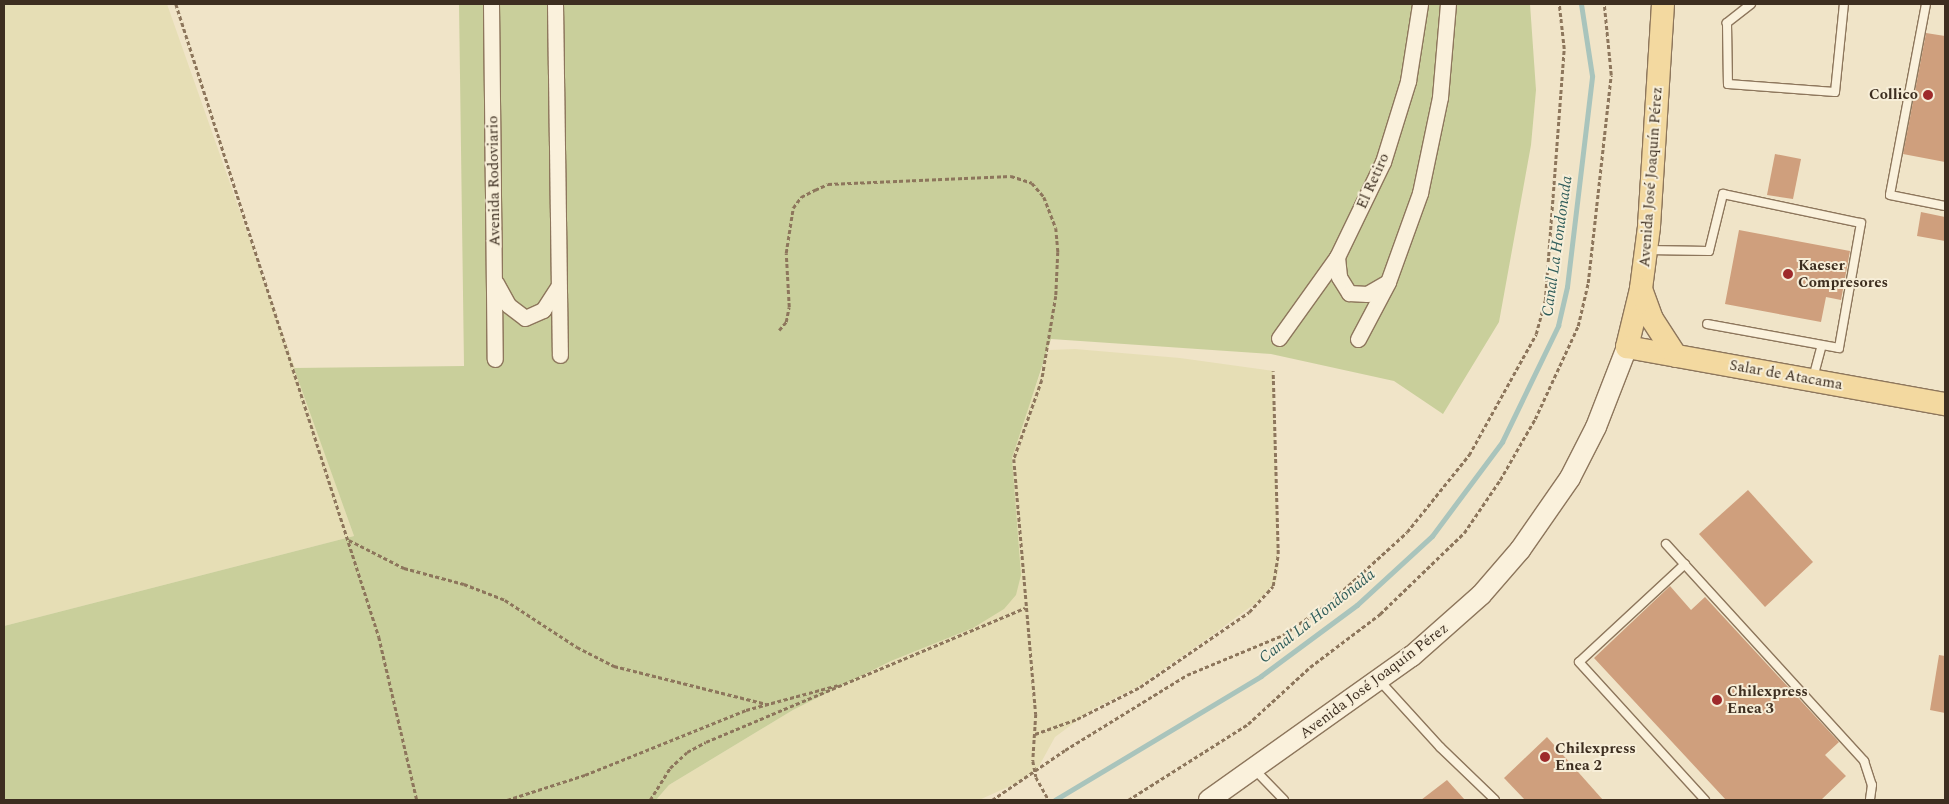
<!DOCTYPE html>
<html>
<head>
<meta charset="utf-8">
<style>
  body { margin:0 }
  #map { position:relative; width:1949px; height:804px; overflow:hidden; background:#f0e4c8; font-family:Spectral,serif }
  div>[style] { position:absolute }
  .farmland>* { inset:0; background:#e6deb5 }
  .green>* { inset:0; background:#c9cf9b }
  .stream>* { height:4.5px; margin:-2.25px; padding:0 2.25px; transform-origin:2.25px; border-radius:2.25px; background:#a9c4bc }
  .building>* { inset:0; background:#cf9f7d }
  .path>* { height:2.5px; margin-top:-1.25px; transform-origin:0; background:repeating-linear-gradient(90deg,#8d765c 0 4px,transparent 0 6.5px) }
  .roads { filter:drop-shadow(1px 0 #8d765c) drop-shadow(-1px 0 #8d765c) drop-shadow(0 1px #8d765c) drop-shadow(0 -1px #8d765c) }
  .lane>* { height:8px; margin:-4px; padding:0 4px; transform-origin:4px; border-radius:4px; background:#faf1dc }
  .street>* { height:15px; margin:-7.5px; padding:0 7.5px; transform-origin:7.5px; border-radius:7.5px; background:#faf1dc }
  .secondary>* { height:20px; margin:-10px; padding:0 10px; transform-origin:10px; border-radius:10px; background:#faf1dc }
  .primary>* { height:22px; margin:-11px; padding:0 11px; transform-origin:11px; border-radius:11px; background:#f3d9a0 }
  .dots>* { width:14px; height:14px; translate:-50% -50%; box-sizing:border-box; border:2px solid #f7eed8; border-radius:50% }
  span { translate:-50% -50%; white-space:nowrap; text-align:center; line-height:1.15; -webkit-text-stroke:4px #f7eed8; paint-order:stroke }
  .poi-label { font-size:15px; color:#3d2e20; font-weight:700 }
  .right { translate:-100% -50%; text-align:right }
  .left { translate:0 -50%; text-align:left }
  .street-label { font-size:15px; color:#3d2e20 }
  .water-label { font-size:16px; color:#2f5d5a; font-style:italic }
  .frame { position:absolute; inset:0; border:5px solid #3d2e20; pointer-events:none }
</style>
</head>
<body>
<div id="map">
  <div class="farmland">
    <i style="clip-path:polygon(4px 4px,167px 4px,354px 536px,4px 626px)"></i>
    <i style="clip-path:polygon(1075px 349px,1180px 358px,1273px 371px,1279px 567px,1276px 582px,1257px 602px,1211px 636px,1139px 686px,1093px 709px,1055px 737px,1038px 768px,1019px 782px,979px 800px,656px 800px,669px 785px,793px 710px,891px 661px,973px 628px,1013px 481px,1012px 458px,1017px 437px,1049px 350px)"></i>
  </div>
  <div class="green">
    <i style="clip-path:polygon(459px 4px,1530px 4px,1536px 90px,1531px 145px,1499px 322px,1443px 414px,1394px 381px,1271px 354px,1051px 339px,1012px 458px,1021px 575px,1016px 595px,1004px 609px,973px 628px,891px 661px,793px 710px,669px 785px,656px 800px,4px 800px,4px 626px,354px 536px,294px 368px,464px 366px)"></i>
  </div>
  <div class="stream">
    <i style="left:1055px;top:800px;width:240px;rotate:-31deg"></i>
    <i style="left:1261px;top:676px;width:119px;rotate:-36.5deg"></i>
    <i style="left:1357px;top:605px;width:102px;rotate:-42.6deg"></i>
    <i style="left:1432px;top:536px;width:117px;rotate:-53.3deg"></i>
    <i style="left:1502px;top:442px;width:129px;rotate:-64.2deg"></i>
    <i style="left:1558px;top:326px;width:40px;rotate:-77deg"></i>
    <i style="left:1567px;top:287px;width:212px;rotate:-83.2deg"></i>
    <i style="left:1592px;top:76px;width:73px;rotate:-98.7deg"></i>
  </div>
  <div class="building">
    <i style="clip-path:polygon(1926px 33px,1945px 36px,1945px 162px,1903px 154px)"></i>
    <i style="clip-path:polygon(1775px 154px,1801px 159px,1793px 199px,1767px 195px)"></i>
    <i style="clip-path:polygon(1921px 212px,1945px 217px,1945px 241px,1917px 236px)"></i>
    <i style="clip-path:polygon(1739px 230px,1850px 251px,1841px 300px,1826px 297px,1821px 322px,1725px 304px)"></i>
    <i style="clip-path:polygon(1748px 490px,1813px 562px,1765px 607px,1699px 534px)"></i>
    <i style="clip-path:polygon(1670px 586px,1691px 610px,1705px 597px,1839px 742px,1825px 755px,1846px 776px,1821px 800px,1726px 800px,1594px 658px)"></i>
    <i style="clip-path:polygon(1939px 655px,1945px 656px,1945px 713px,1930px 710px)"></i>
    <i style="clip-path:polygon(1547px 737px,1603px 800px,1525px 800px,1504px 778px)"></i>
    <i style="clip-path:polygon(1447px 780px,1465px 800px,1421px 800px)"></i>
  </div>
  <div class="path">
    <i style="left:176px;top:4px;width:665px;rotate:72.22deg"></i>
    <i style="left:379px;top:637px;width:167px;rotate:76.9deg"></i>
    <i style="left:779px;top:330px;width:11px;rotate:-49deg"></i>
    <i style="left:786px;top:322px;width:15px;rotate:-79deg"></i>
    <i style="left:789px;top:307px;width:54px;rotate:-93.2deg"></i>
    <i style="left:786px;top:253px;width:46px;rotate:-81.2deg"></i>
    <i style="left:793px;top:208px;width:14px;rotate:-54deg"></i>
    <i style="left:801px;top:197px;width:16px;rotate:-27deg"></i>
    <i style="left:815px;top:190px;width:14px;rotate:-25deg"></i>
    <i style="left:828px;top:184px;width:183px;rotate:-2.5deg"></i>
    <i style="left:1011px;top:176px;width:22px;rotate:18deg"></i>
    <i style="left:1032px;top:183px;width:18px;rotate:49deg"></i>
    <i style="left:1044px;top:197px;width:33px;rotate:69deg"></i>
    <i style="left:1056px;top:228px;width:24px;rotate:85deg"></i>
    <i style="left:1058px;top:252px;width:44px;rotate:92.6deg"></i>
    <i style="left:1056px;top:296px;width:85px;rotate:99.5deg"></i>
    <i style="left:1042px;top:380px;width:84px;rotate:109.5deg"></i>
    <i style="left:1014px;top:459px;width:256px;rotate:85.1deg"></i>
    <i style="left:1036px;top:714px;width:47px;rotate:93.7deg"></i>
    <i style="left:1033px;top:761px;width:16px;rotate:79deg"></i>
    <i style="left:1036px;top:777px;width:26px;rotate:61deg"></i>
    <i style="left:349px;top:540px;width:62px;rotate:27deg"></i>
    <i style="left:404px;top:568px;width:62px;rotate:14.9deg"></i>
    <i style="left:464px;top:584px;width:44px;rotate:21.3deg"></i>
    <i style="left:505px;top:600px;width:86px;rotate:33.1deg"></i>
    <i style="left:577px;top:647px;width:42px;rotate:27.2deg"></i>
    <i style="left:614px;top:666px;width:157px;rotate:14deg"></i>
    <i style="left:1035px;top:734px;width:45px;rotate:-19.7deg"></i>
    <i style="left:1077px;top:719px;width:71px;rotate:-26.9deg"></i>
    <i style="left:1140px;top:687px;width:132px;rotate:-34.5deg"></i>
    <i style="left:1249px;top:612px;width:35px;rotate:-47deg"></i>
    <i style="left:1273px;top:586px;width:32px;rotate:-81deg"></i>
    <i style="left:1278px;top:554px;width:183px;rotate:-91.6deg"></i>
    <i style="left:507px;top:800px;width:82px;rotate:-17.8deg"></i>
    <i style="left:585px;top:775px;width:174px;rotate:-22deg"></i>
    <i style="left:746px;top:710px;width:95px;rotate:-15.2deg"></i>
    <i style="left:650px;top:800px;width:38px;rotate:-58deg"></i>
    <i style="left:670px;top:768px;width:23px;rotate:-43deg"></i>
    <i style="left:687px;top:752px;width:21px;rotate:-28deg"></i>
    <i style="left:706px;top:742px;width:346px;rotate:-22.8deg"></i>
    <i style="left:992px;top:800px;width:88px;rotate:-34.4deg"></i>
    <i style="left:1065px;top:750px;width:143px;rotate:-31.6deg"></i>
    <i style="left:1187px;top:675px;width:104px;rotate:-22.6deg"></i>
    <i style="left:1283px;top:635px;width:56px;rotate:-34.8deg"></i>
    <i style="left:1329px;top:603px;width:105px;rotate:-42.3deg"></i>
    <i style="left:1407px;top:532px;width:99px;rotate:-51.2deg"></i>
    <i style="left:1469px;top:455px;width:138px;rotate:-61deg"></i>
    <i style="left:1536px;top:334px;width:34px;rotate:-75deg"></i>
    <i style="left:1545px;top:301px;width:253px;rotate:-85.7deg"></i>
    <i style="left:1564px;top:49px;width:45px;rotate:-96.3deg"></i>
    <i style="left:1128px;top:800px;width:142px;rotate:-32.3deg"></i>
    <i style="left:1248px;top:724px;width:84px;rotate:-42.6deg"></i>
    <i style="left:1310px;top:667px;width:88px;rotate:-37.1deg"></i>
    <i style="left:1380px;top:614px;width:117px;rotate:-44deg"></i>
    <i style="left:1464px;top:533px;width:64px;rotate:-55.8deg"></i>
    <i style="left:1500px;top:480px;width:70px;rotate:-60.2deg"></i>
    <i style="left:1535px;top:419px;width:102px;rotate:-65.2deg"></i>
    <i style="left:1578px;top:326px;width:44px;rotate:-76.9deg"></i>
    <i style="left:1588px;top:283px;width:209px;rotate:-83.7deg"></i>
    <i style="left:1611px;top:75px;width:71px;rotate:-95.6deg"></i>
  </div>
  <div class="roads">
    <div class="lane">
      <i style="left:1751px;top:4px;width:31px;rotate:142deg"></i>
      <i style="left:1727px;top:23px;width:61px;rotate:89.1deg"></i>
      <i style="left:1728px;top:84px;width:107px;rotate:4.3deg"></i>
      <i style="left:1835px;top:92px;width:88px;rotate:-84.2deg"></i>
      <i style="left:1926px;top:4px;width:194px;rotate:100.7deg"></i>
      <i style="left:1890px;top:195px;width:56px;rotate:11.3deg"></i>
      <i style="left:1647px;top:250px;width:62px;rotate:0.9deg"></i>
      <i style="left:1709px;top:251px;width:59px;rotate:-76.2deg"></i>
      <i style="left:1723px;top:194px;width:141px;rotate:11.9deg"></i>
      <i style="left:1861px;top:223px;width:127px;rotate:100deg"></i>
      <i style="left:1839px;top:348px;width:134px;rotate:-169.7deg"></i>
      <i style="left:1813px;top:378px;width:34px;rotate:-75deg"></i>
      <i style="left:1666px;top:544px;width:294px;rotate:47.6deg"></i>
      <i style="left:1864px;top:761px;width:25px;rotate:72deg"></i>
      <i style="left:1872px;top:785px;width:15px;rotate:98deg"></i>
      <i style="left:1685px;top:564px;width:144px;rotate:137.2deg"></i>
      <i style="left:1579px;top:662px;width:187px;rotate:47.6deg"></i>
      <i style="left:1379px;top:680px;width:91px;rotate:47.7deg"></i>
      <i style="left:1440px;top:747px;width:76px;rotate:43.9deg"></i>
      <i style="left:1254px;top:769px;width:43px;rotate:45.9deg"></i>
    </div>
    <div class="street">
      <i style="left:491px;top:4px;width:355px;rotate:89.4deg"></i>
      <i style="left:555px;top:4px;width:351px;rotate:89.2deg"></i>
      <i style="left:1337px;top:257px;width:20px;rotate:84deg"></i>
      <i style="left:1339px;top:277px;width:19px;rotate:58deg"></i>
      <i style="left:1349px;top:293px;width:18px;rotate:3deg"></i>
      <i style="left:1367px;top:294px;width:24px;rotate:-30deg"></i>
      <i style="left:496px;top:283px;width:25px;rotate:61deg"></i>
      <i style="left:508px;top:305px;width:21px;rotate:37deg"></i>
      <i style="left:525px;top:318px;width:20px;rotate:-24deg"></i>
      <i style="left:543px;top:310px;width:27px;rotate:-57deg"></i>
      <i style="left:1279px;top:338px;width:100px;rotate:-54.4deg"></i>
      <i style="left:1337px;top:257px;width:106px;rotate:-64.2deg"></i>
      <i style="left:1383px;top:162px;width:85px;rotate:-72.8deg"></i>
      <i style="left:1408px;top:81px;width:78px;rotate:-81.1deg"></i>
      <i style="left:1358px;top:339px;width:64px;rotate:-62.2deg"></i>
      <i style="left:1388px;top:282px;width:95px;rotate:-70.2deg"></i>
      <i style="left:1420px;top:193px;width:98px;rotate:-78.2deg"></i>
      <i style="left:1440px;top:97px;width:93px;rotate:-85.1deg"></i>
    </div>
    <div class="secondary">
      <i style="left:1209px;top:800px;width:249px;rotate:-35.4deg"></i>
      <i style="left:1412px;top:656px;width:92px;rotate:-41.5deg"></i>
      <i style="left:1481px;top:595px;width:60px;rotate:-49.1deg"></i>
      <i style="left:1520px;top:550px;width:88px;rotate:-55.2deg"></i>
      <i style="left:1570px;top:478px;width:57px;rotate:-63deg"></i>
      <i style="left:1596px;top:427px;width:86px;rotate:-68.8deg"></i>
    </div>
    <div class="primary">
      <i style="left:1663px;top:4px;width:223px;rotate:93.6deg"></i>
      <i style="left:1649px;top:227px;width:63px;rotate:97.4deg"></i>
      <i style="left:1641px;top:289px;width:60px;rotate:103.6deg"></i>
      <i style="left:1627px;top:347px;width:323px;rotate:10.2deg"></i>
      <i style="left:1641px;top:289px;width:32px;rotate:70deg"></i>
      <i style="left:1652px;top:319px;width:44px;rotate:57deg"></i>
    </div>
  </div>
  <div class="dots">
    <i style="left:1928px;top:95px;background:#9e2a2b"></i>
    <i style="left:1788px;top:274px;background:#9e2a2b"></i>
    <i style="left:1717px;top:700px;background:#9e2a2b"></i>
    <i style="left:1545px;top:757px;background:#9e2a2b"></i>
  </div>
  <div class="poi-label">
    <span class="right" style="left:1918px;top:95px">Collico</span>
    <span class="left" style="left:1798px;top:274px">Kaeser<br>Compresores</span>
    <span class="left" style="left:1727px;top:700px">Chilexpress<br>Enea 3</span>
    <span class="left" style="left:1555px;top:757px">Chilexpress<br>Enea 2</span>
  </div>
  <div class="street-label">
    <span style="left:1651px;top:177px;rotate:-86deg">Avenida José Joaquín Pérez</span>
    <span style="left:494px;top:181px;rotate:-91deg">Avenida Rodoviario</span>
    <span style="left:1373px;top:181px;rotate:-66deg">El Retiro</span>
    <span style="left:1786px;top:375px;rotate:10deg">Salar de Atacama</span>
    <span style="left:1374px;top:681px;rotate:-37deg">Avenida José Joaquín Pérez</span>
  </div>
  <div class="water-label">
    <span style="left:1557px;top:246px;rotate:-82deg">Canal La Hondonada</span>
    <span style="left:1317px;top:616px;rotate:-38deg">Canal La Hondonada</span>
  </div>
  <div class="frame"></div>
</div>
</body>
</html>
